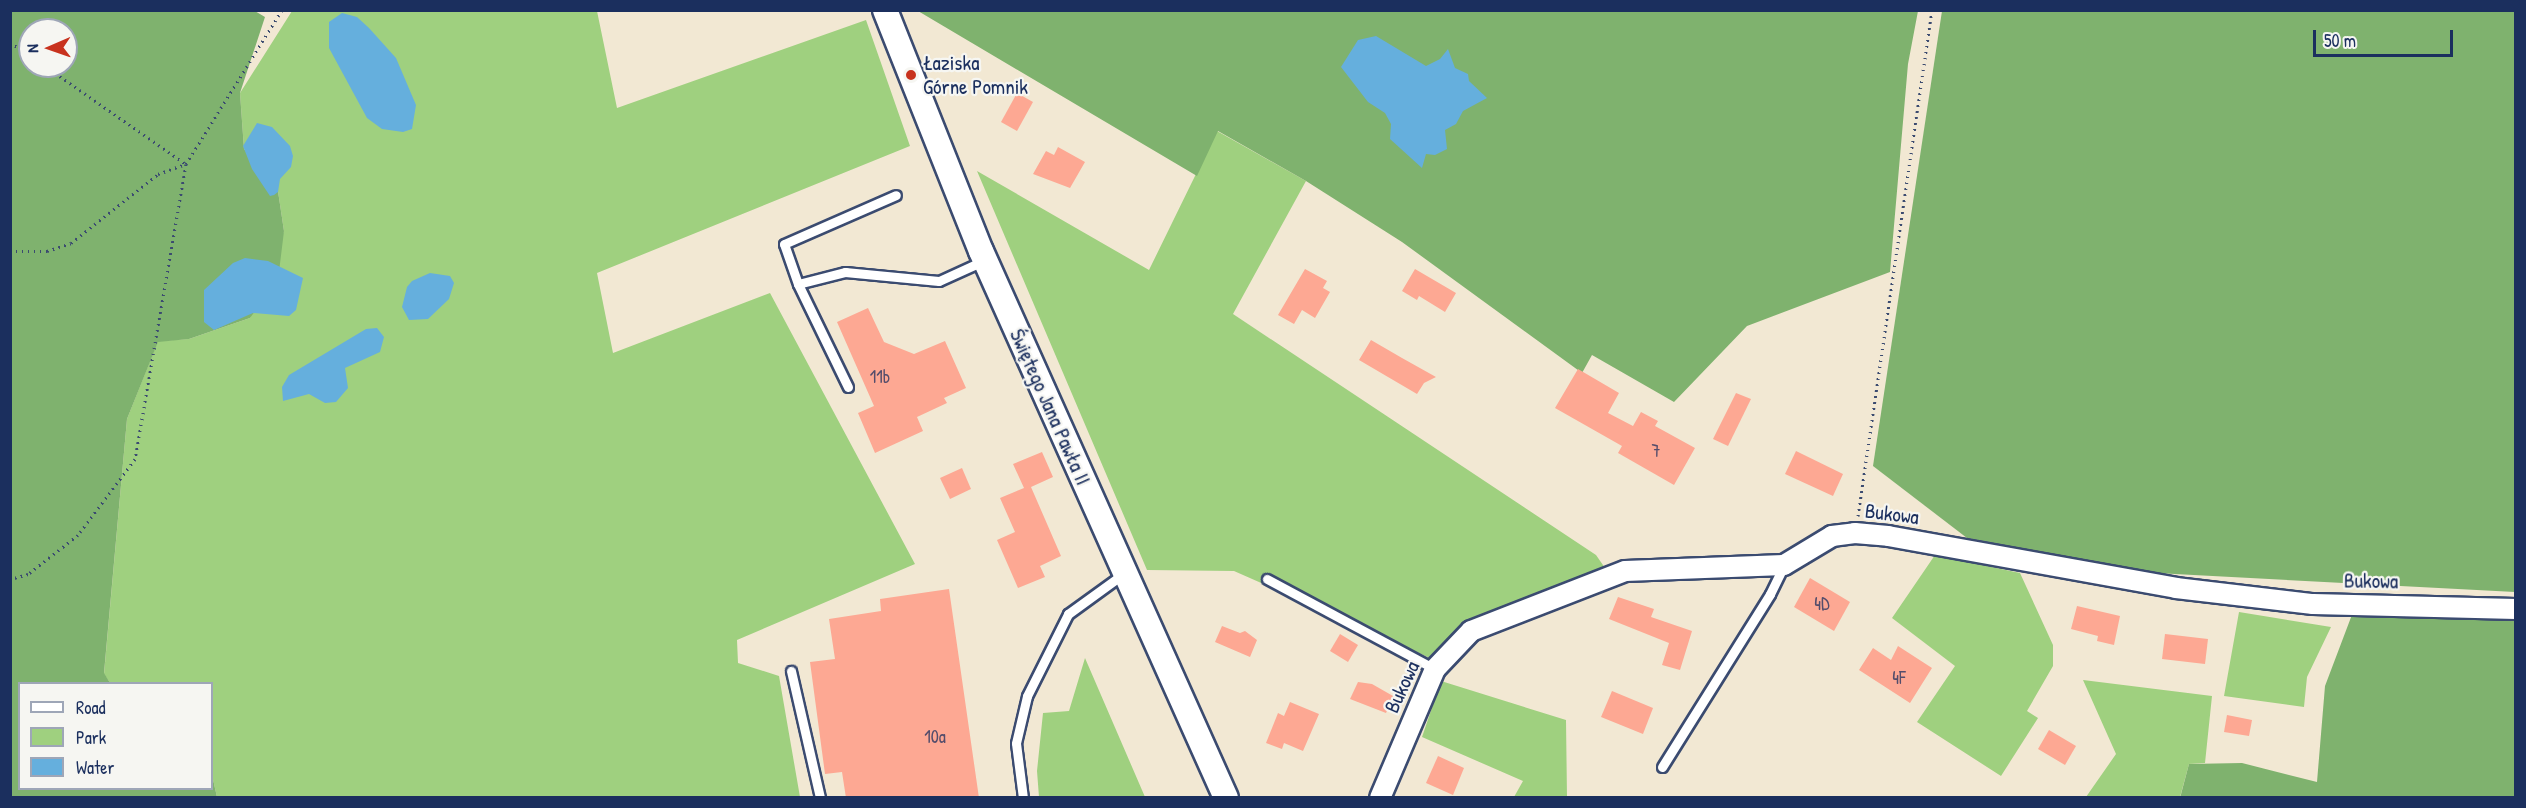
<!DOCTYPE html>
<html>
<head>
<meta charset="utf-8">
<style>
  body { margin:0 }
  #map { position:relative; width:2526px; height:808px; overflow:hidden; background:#f2e8d3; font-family:"Patrick Hand",sans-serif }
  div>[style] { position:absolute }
  .green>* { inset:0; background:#9fd07f }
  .forest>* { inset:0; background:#7fb26e }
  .water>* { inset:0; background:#65afdd }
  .building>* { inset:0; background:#fda893 }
  .path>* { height:3px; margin-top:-1.5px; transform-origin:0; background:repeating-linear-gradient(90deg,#3b4b70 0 1.5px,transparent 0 6px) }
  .roads { filter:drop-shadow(2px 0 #3b4b70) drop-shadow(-2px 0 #3b4b70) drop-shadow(0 2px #3b4b70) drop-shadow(0 -2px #3b4b70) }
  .service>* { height:9px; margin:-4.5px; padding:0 4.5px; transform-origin:4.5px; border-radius:4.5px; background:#fff }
  .minor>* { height:20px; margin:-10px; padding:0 10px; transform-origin:10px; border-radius:10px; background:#fff }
  .tertiary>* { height:24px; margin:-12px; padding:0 12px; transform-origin:12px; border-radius:12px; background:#fff }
  .dots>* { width:16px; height:16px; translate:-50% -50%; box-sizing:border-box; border:3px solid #f6f6f2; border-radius:50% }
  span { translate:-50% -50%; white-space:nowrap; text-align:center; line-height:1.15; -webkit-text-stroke:4.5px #f6f6f2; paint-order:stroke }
  .number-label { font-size:18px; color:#544d6b }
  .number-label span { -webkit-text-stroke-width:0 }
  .poi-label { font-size:21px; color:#1b2f5e }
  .left { translate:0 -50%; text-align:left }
  .street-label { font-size:21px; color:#1b2f5e }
  .frame { position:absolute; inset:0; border:12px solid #1b2f5e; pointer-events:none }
  .legend { position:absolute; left:18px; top:682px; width:195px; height:108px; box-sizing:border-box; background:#f6f6f2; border:2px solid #9ea6b7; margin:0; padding:8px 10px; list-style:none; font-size:18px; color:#1b2f5e }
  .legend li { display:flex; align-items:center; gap:12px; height:30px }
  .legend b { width:30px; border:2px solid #9ea6b7 }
  .north { position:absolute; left:18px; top:18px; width:60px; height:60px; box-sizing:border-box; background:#f6f6f2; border:2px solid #9ea6b7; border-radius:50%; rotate:268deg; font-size:16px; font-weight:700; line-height:24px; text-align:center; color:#1b2f5e }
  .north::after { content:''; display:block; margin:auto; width:21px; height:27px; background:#c8321e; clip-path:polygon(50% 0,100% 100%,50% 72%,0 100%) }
  .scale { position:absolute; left:2313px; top:30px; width:140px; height:27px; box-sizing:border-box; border:3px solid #1b2f5e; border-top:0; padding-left:8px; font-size:18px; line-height:21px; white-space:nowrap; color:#1b2f5e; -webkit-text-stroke:4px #f6f6f2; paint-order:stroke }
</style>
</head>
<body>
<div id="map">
  <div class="green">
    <i style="clip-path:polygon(292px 11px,597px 11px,617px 108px,866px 20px,910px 146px,597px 273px,613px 353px,770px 293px,915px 564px,737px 640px,738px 663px,779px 676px,800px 797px,217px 797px,212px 775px,212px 684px,110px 683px,104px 674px,127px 419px,158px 341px,189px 339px,250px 318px,284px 231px,276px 178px,244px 149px,240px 93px)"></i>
    <i style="clip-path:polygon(1217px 131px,1306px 181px,1233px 314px,1596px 555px,1605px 568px,1474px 617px,1430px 658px,1234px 571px,1147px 570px,977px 171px,1149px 270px)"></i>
    <i style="clip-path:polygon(1935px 555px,2020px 573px,2053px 645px,2053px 666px,2027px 711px,2038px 718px,2001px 776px,1917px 722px,1955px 666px,1892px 618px)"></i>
    <i style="clip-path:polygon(2239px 612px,2331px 627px,2307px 677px,2304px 707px,2224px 696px)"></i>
    <i style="clip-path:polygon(1085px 658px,1145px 797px,1039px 797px,1037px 771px,1043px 713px,1069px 711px)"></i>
    <i style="clip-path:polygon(2083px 680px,2212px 696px,2205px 763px,2189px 764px,2180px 797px,2086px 797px,2116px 754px)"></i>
    <i style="clip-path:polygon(1441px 681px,1566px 720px,1567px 797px,1514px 797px,1523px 781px,1422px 737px)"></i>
  </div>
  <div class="forest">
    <i style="clip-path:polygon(evenodd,253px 10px,265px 17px,240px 93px,244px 149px,276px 178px,284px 231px,278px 280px,250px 318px,189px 339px,158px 342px,127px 419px,104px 673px,110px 683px,20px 684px,20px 788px,212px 788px,212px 775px,217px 797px,11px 797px,10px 11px,253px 10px,30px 30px,66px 30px,66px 66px,30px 66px,30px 30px)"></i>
    <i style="clip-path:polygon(918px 11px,1918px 11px,1908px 64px,1890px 272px,1747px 326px,1674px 402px,1592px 355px,1582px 373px,1402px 242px,1306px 181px,1218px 131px,1197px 176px)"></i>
    <i style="clip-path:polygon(1942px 11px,2515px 11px,2515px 592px,2156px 573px,1967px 538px,1873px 466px)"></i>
    <i style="clip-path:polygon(2353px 612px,2515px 620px,2515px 797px,2180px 798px,2189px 764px,2242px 763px,2317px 782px,2325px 686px)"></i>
  </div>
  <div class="water">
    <i style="clip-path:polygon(342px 13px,357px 17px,369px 28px,396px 58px,416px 105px,412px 129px,403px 132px,382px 129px,367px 118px,329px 48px,329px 22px)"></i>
    <i style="clip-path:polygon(1376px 36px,1426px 66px,1440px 59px,1448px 49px,1455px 68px,1468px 74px,1469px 81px,1487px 98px,1463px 111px,1456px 124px,1445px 130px,1447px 149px,1435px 155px,1426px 154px,1422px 168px,1390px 139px,1391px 124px,1385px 113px,1368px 102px,1341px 67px,1358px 40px)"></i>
    <i style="clip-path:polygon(257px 123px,272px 127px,290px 146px,293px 156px,291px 167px,280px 179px,278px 192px,274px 195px,270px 196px,252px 169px,243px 146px)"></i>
    <i style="clip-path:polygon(245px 258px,268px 261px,303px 278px,296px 310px,289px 316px,253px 313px,214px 330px,204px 322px,204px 290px,233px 263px)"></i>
    <i style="clip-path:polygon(430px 273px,450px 276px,454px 283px,449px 299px,428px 319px,409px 320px,402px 307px,407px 287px,412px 281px)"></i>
    <i style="clip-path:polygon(377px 328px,384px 337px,380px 352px,345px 368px,348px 388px,336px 402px,325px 403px,309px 394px,283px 401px,282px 387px,289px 375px,366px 329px)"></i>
  </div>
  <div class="building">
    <i style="clip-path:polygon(1017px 93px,1033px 102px,1017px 131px,1001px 122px)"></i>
    <i style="clip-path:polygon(1058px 147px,1085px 162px,1070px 188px,1033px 174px,1046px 151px,1054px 155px)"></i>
    <i style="clip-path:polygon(1305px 269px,1327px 281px,1323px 288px,1330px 292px,1315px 318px,1302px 310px,1294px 324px,1278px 315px)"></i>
    <i style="clip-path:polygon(1415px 269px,1456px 293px,1445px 312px,1419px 296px,1417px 300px,1402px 291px)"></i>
    <i style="clip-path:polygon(868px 308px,884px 342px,914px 354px,945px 341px,966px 388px,944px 398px,947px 403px,917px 417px,923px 431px,875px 453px,858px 413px,874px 406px,837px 322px)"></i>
    <i style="clip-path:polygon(1371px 340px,1402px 358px,1436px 377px,1424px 383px,1417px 394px,1359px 360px)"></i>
    <i style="clip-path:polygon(1578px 369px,1619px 393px,1608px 413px,1633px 426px,1641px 412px,1658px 421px,1655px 426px,1695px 448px,1674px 485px,1618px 453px,1622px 446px,1555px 408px)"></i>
    <i style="clip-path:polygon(1736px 393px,1751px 399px,1728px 446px,1713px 439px)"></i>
    <i style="clip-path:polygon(1796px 451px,1843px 474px,1833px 496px,1785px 474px)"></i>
    <i style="clip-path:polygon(1042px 452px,1053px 477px,1031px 487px,1061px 556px,1040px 566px,1045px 577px,1018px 588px,997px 540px,1015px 532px,1000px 498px,1024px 488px,1013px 464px)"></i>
    <i style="clip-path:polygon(962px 468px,971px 489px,950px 499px,940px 478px)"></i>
    <i style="clip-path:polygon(1810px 578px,1850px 602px,1834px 631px,1794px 607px)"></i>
    <i style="clip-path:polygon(949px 589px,979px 798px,846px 798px,842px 772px,825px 774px,810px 662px,835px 659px,829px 619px,881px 611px,880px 599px)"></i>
    <i style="clip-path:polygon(1618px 597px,1654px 609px,1651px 617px,1692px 631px,1680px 670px,1662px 665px,1669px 643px,1609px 619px)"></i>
    <i style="clip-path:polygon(2077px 606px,2120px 616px,2114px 645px,2097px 641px,2098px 636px,2071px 629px)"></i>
    <i style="clip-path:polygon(1222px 626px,1240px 633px,1245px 631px,1257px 640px,1250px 657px,1215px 642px)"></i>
    <i style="clip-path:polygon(1340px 634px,1358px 645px,1348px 662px,1330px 651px)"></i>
    <i style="clip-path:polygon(2165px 634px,2208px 639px,2205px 664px,2162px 659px)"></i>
    <i style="clip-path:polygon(1898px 646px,1932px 668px,1910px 703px,1859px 670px,1873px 648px,1891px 660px)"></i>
    <i style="clip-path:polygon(1358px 682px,1372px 684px,1393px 696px,1386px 713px,1350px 699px)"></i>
    <i style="clip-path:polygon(1612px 691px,1653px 708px,1643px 734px,1601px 717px)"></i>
    <i style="clip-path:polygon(1290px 702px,1319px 714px,1303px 751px,1284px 743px,1282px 749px,1266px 743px,1278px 713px,1284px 716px)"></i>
    <i style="clip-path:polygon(2227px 715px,2252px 720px,2249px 736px,2224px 732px)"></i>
    <i style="clip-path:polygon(2049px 730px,2076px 746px,2065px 765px,2038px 749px)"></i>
    <i style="clip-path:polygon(1438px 756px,1464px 768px,1453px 795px,1426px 783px)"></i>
  </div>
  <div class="path">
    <i style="left:10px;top:42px;width:24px;rotate:35deg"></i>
    <i style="left:45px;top:66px;width:172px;rotate:34.8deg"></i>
    <i style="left:186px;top:164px;width:181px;rotate:-58.1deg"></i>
    <i style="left:10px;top:151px;width:11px;rotate:90deg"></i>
    <i style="left:10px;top:251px;width:37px"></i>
    <i style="left:47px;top:251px;width:25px;rotate:-18deg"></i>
    <i style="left:71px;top:243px;width:111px;rotate:-38.4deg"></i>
    <i style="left:158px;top:174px;width:30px;rotate:-20deg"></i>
    <i style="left:186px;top:164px;width:299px;rotate:99.8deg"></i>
    <i style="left:135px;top:459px;width:95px;rotate:126.9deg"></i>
    <i style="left:78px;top:535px;width:63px;rotate:142deg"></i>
    <i style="left:28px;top:574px;width:19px;rotate:164deg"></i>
    <i style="left:1858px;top:516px;width:511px;rotate:-81.68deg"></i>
  </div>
  <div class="roads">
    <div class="service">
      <i style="left:798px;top:284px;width:42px;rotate:-109.3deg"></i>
      <i style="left:784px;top:244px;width:122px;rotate:-23.6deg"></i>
      <i style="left:848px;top:387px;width:114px;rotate:-115.9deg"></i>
      <i style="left:798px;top:284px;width:49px;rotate:-14.3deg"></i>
      <i style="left:845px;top:272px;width:94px;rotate:5.5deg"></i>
      <i style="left:939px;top:281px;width:48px;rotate:-24.4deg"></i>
      <i style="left:1267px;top:579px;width:191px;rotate:28.2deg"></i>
      <i style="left:791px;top:671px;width:130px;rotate:77.1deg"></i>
      <i style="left:1662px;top:767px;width:204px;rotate:-58deg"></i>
      <i style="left:1770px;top:594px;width:32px;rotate:-64deg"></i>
      <i style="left:1023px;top:798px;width:55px;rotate:-97.3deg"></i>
      <i style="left:1016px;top:743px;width:48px;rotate:-76.8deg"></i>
      <i style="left:1027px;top:696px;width:92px;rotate:-63.4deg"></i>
      <i style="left:1068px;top:614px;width:68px;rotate:-36deg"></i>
    </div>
    <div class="minor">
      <i style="left:1380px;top:798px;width:140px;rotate:-66.9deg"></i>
      <i style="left:1435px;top:669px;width:52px;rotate:-46.5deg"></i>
      <i style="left:1471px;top:631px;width:165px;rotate:-21.3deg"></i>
      <i style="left:1625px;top:571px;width:159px;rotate:-2.2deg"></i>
      <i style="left:1784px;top:565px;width:56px;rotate:-31.1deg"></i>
      <i style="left:1832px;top:536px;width:23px;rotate:-7deg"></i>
      <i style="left:1855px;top:533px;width:33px;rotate:5deg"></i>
      <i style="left:1888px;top:536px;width:293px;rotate:10.2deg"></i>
      <i style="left:2176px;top:588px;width:138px;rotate:6.7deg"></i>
      <i style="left:2313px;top:604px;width:203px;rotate:1.4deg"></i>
    </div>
    <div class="tertiary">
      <i style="left:885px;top:10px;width:259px;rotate:68.3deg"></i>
      <i style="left:981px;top:251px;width:599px;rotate:65.87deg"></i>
    </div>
  </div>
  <div class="dots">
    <i style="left:911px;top:75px;background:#c8321e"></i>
  </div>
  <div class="number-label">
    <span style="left:880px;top:377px">11b</span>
    <span style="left:1656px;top:451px">7</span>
    <span style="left:1822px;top:604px">4D</span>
    <span style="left:1899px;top:678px">4F</span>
    <span style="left:935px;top:737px">10a</span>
  </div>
  <div class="poi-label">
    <span class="left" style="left:923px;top:75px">Łaziska<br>Górne Pomnik</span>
  </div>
  <div class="street-label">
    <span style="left:1050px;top:407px;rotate:66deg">Świętego Jana Pawła II</span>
    <span style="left:1892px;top:514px;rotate:7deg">Bukowa</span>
    <span style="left:2371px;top:581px;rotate:1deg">Bukowa</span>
    <span style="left:1402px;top:687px;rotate:-65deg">Bukowa</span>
  </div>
  <div class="frame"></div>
  <ul class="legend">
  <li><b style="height:8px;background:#fff"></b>Road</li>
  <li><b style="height:16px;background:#9fd07f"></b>Park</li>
  <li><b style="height:16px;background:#65afdd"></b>Water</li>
  </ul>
  <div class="north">N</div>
  <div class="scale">50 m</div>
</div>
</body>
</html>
